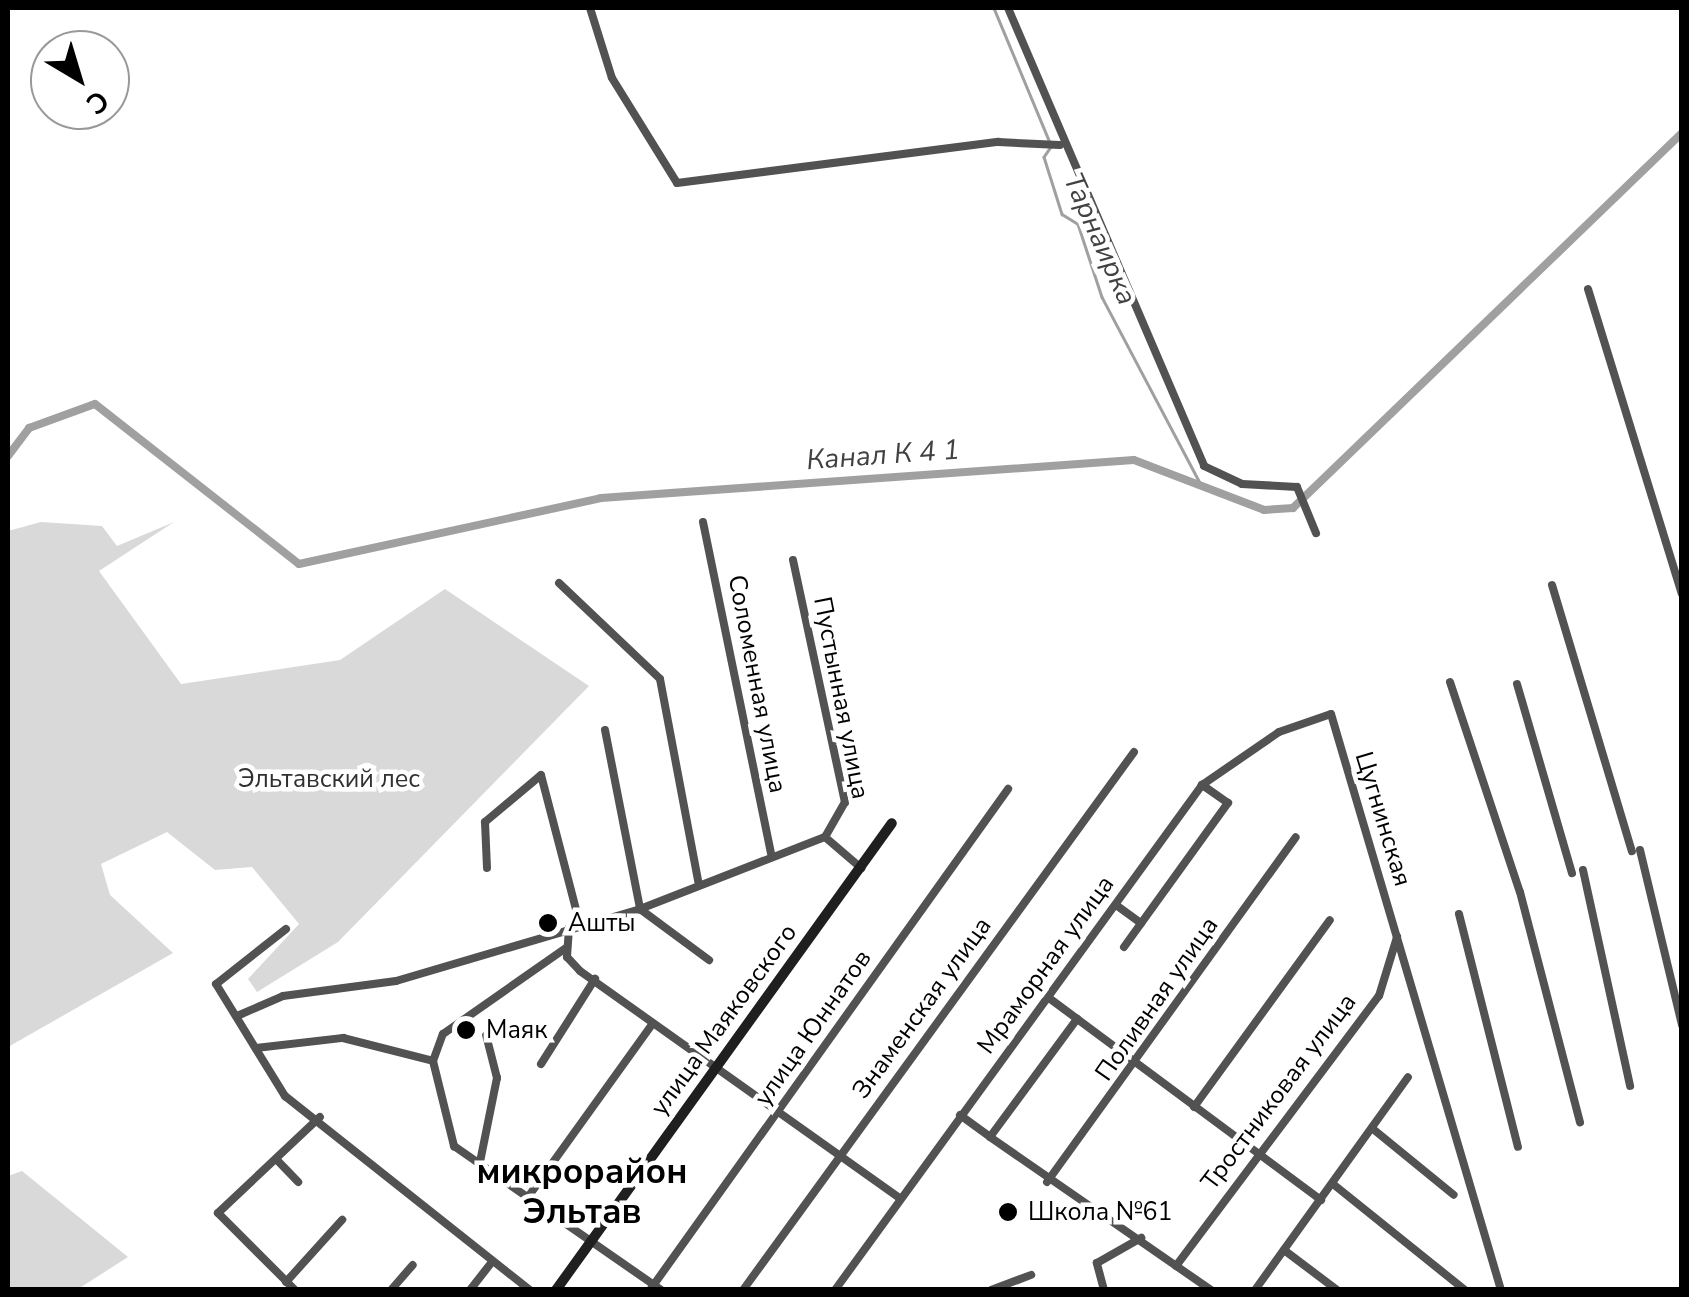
<!DOCTYPE html>
<html>
<head>
<meta charset="utf-8">
<style>
  body { margin:0 }
  #map { position:relative; width:1689px; height:1297px; overflow:hidden; background:#fff; font-family:"Nunito Sans",sans-serif }
  div>[style] { position:absolute }
  .green>* { inset:0; background:#d9d9d9 }
  .stream>* { height:2.5px; margin:-1.25px; padding:0 1.25px; transform-origin:1.25px; border-radius:1.25px; background:#a0a0a0 }
  .canal>* { height:8px; margin:-4px; padding:0 4px; transform-origin:4px; border-radius:4px; background:#a0a0a0 }
  .street>* { height:8px; margin:-4px; padding:0 4px; transform-origin:4px; border-radius:4px; background:#525252 }
  .secondary>* { height:10px; margin:-5px; padding:0 5px; transform-origin:5px; border-radius:5px; background:#1f1f1f }
  .dots>* { width:28px; height:28px; translate:-50% -50%; box-sizing:border-box; border:5px solid #fff; border-radius:50% }
  span { translate:-50% -50%; white-space:nowrap; text-align:center; line-height:1.15; -webkit-text-stroke:9px #fff; paint-order:stroke }
  .street-label { font-size:25px; color:#000 }
  .park-label { font-size:25px; color:#303030 }
  .poi-label { font-size:25px; color:#000 }
  .left { translate:0 -50%; text-align:left }
  .water-label { font-size:28px; color:#414141; font-style:italic }
  .district-label { font-size:35px; color:#000; font-weight:700 }
  .frame { position:absolute; inset:0; border:10px solid #000; pointer-events:none }
  .north { position:absolute; left:30px; top:30px; width:100px; height:100px; box-sizing:border-box; background:#fff; border:2px solid #999; border-radius:50%; rotate:142deg; font-size:28px; font-weight:700; line-height:40px; text-align:center; color:#000 }
  .north::after { content:''; display:block; margin:auto; width:35px; height:45px; background:#000; clip-path:polygon(50% 0,100% 100%,50% 72%,0 100%) }
</style>
</head>
<body>
<div id="map">
  <div class="green">
    <i style="clip-path:polygon(41px 522px,102px 526px,117px 546px,174px 522px,99px 571px,181px 684px,340px 660px,445px 589px,589px 686px,338px 942px,257px 992px,248px 979px,299px 924px,252px 867px,215px 870px,167px 832px,101px 864px,110px 895px,173px 953px,8px 1047px,8px 531px)"></i>
    <i style="clip-path:polygon(22px 1171px,128px 1257px,78px 1289px,8px 1289px,8px 1176px)"></i>
  </div>
  <div class="stream">
    <i style="left:994px;top:8px;width:143px;rotate:67.4deg"></i>
    <i style="left:1051px;top:147px;width:12px;rotate:125deg"></i>
    <i style="left:1044px;top:157px;width:60px;rotate:72.5deg"></i>
    <i style="left:1062px;top:214px;width:19px;rotate:32deg"></i>
    <i style="left:1078px;top:224px;width:77px;rotate:71.8deg"></i>
    <i style="left:1102px;top:297px;width:210px;rotate:62.2deg"></i>
  </div>
  <div class="canal">
    <i style="left:8px;top:456px;width:35px;rotate:-53deg"></i>
    <i style="left:29px;top:428px;width:70px;rotate:-20deg"></i>
    <i style="left:95px;top:404px;width:259px;rotate:38.1deg"></i>
    <i style="left:299px;top:564px;width:309px;rotate:-12.3deg"></i>
    <i style="left:601px;top:498px;width:534px;rotate:-4.08deg"></i>
    <i style="left:1134px;top:460px;width:139px;rotate:21deg"></i>
    <i style="left:1264px;top:510px;width:29px;rotate:-4deg"></i>
    <i style="left:1293px;top:508px;width:540px;rotate:-43.95deg"></i>
  </div>
  <div class="street">
    <i style="left:590px;top:8px;width:73px;rotate:72.6deg"></i>
    <i style="left:612px;top:78px;width:123px;rotate:58.2deg"></i>
    <i style="left:677px;top:183px;width:324px;rotate:-7.3deg"></i>
    <i style="left:998px;top:142px;width:62px;rotate:2.8deg"></i>
    <i style="left:1008px;top:8px;width:498px;rotate:66.8deg"></i>
    <i style="left:1204px;top:466px;width:42px;rotate:25.3deg"></i>
    <i style="left:1242px;top:484px;width:55px;rotate:3.1deg"></i>
    <i style="left:1297px;top:487px;width:50px;rotate:67.6deg"></i>
    <i style="left:1588px;top:289px;width:319px;rotate:72.9deg"></i>
    <i style="left:703px;top:522px;width:338px;rotate:78.4deg"></i>
    <i style="left:793px;top:560px;width:248px;rotate:77.9deg"></i>
    <i style="left:845px;top:802px;width:40px;rotate:119.7deg"></i>
    <i style="left:559px;top:583px;width:139px;rotate:43.5deg"></i>
    <i style="left:660px;top:679px;width:206px;rotate:79.3deg"></i>
    <i style="left:1552px;top:585px;width:278px;rotate:73.3deg"></i>
    <i style="left:1450px;top:682px;width:221px;rotate:71.6deg"></i>
    <i style="left:1520px;top:892px;width:238px;rotate:75.4deg"></i>
    <i style="left:1517px;top:684px;width:197px;rotate:73.8deg"></i>
    <i style="left:605px;top:730px;width:182px;rotate:78.9deg"></i>
    <i style="left:640px;top:909px;width:86px;rotate:36.5deg"></i>
    <i style="left:1640px;top:850px;width:180px;rotate:76.5deg"></i>
    <i style="left:487px;top:868px;width:46px;rotate:-92.5deg"></i>
    <i style="left:485px;top:822px;width:73px;rotate:-40deg"></i>
    <i style="left:541px;top:775px;width:155px;rotate:75.4deg"></i>
    <i style="left:1583px;top:870px;width:221px;rotate:77.7deg"></i>
    <i style="left:1116px;top:905px;width:31px;rotate:36deg"></i>
    <i style="left:1459px;top:914px;width:240px;rotate:75.8deg"></i>
    <i style="left:569px;top:928px;width:29px;rotate:94deg"></i>
    <i style="left:567px;top:957px;width:19px;rotate:47deg"></i>
    <i style="left:580px;top:971px;width:392px;rotate:35.4deg"></i>
    <i style="left:286px;top:929px;width:89px;rotate:141.8deg"></i>
    <i style="left:216px;top:984px;width:132px;rotate:58.4deg"></i>
    <i style="left:285px;top:1096px;width:313px;rotate:38.4deg"></i>
    <i style="left:1124px;top:947px;width:178px;rotate:-54.2deg"></i>
    <i style="left:1228px;top:803px;width:32px;rotate:-145deg"></i>
    <i style="left:1049px;top:998px;width:339px;rotate:36.6deg"></i>
    <i style="left:237px;top:1016px;width:50px;rotate:-23.5deg"></i>
    <i style="left:283px;top:996px;width:114px;rotate:-7.6deg"></i>
    <i style="left:396px;top:981px;width:254px;rotate:-16.4deg"></i>
    <i style="left:640px;top:909px;width:199px;rotate:-21.3deg"></i>
    <i style="left:825px;top:837px;width:48px;rotate:40.7deg"></i>
    <i style="left:256px;top:1048px;width:88px;rotate:-6.6deg"></i>
    <i style="left:343px;top:1038px;width:93px;rotate:14.3deg"></i>
    <i style="left:433px;top:1061px;width:88px;rotate:76.1deg"></i>
    <i style="left:454px;top:1146px;width:252px;rotate:34.8deg"></i>
    <i style="left:433px;top:1061px;width:29px;rotate:-70deg"></i>
    <i style="left:443px;top:1034px;width:150px;rotate:-35deg"></i>
    <i style="left:541px;top:1064px;width:101px;rotate:-57.6deg"></i>
    <i style="left:1194px;top:1107px;width:231px;rotate:-54deg"></i>
    <i style="left:960px;top:1115px;width:37px;rotate:36deg"></i>
    <i style="left:990px;top:1137px;width:147px;rotate:-53.6deg"></i>
    <i style="left:1373px;top:1129px;width:104px;rotate:39.2deg"></i>
    <i style="left:990px;top:1137px;width:269px;rotate:34.7deg"></i>
    <i style="left:276px;top:1159px;width:32px;rotate:46deg"></i>
    <i style="left:480px;top:1162px;width:86px;rotate:-78.6deg"></i>
    <i style="left:497px;top:1078px;width:44px;rotate:-104.3deg"></i>
    <i style="left:1047px;top:1182px;width:425px;rotate:-54.2deg"></i>
    <i style="left:1333px;top:1184px;width:169px;rotate:38.8deg"></i>
    <i style="left:528px;top:1197px;width:214px;rotate:-54.3deg"></i>
    <i style="left:1284px;top:1250px;width:66px;rotate:37deg"></i>
    <i style="left:1176px;top:1266px;width:338px;rotate:-53.1deg"></i>
    <i style="left:1379px;top:996px;width:62px;rotate:-73deg"></i>
    <i style="left:286px;top:1282px;width:84px;rotate:-47.9deg"></i>
    <i style="left:295px;top:1290px;width:109px;rotate:-135deg"></i>
    <i style="left:218px;top:1213px;width:140px;rotate:-43.3deg"></i>
    <i style="left:391px;top:1290px;width:33px;rotate:-49deg"></i>
    <i style="left:470px;top:1290px;width:36px;rotate:-52deg"></i>
    <i style="left:650px;top:1290px;width:616px;rotate:-54.45deg"></i>
    <i style="left:743px;top:1290px;width:665px;rotate:-53.99deg"></i>
    <i style="left:835px;top:1290px;width:624px;rotate:-53.99deg"></i>
    <i style="left:1202px;top:785px;width:93px;rotate:-34.5deg"></i>
    <i style="left:1279px;top:732px;width:55px;rotate:-19.1deg"></i>
    <i style="left:1331px;top:714px;width:601px;rotate:73.56deg"></i>
    <i style="left:991px;top:1290px;width:43px;rotate:-20.6deg"></i>
    <i style="left:1104px;top:1290px;width:28px;rotate:-105deg"></i>
    <i style="left:1097px;top:1263px;width:51px;rotate:-29.6deg"></i>
    <i style="left:1255px;top:1290px;width:262px;rotate:-54.3deg"></i>
  </div>
  <div class="secondary">
    <i style="left:556px;top:1290px;width:575px;rotate:-54.27deg"></i>
  </div>
  <div class="dots">
    <i style="left:548px;top:923px;background:#000"></i>
    <i style="left:466px;top:1030px;background:#000"></i>
    <i style="left:1008px;top:1212px;background:#000"></i>
  </div>
  <div class="street-label">
    <span style="left:757px;top:684px;rotate:79deg">Соломенная улица</span>
    <span style="left:841px;top:698px;rotate:79deg">Пустынная улица</span>
    <span style="left:1383px;top:819px;rotate:73deg">Цугнинская</span>
    <span style="left:1046px;top:965px;rotate:-54deg">Мраморная улица</span>
    <span style="left:1157px;top:999px;rotate:-55deg">Поливная улица</span>
    <span style="left:922px;top:1008px;rotate:-54deg">Знаменская улица</span>
    <span style="left:724px;top:1020px;rotate:-54deg">улица Маяковского</span>
    <span style="left:813px;top:1028px;rotate:-55deg">улица Юннатов</span>
    <span style="left:1279px;top:1092px;rotate:-53deg">Тростниковая улица</span>
  </div>
  <div class="park-label">
    <span style="left:329px;top:779px">Эльтавский лес</span>
  </div>
  <div class="poi-label">
    <span class="left" style="left:568px;top:923px">Ашты</span>
    <span class="left" style="left:486px;top:1030px">Маяк</span>
    <span class="left" style="left:1028px;top:1212px">Школа №61</span>
  </div>
  <div class="water-label">
    <span style="left:1100px;top:239px;rotate:66deg">Тарнаирка</span>
    <span style="left:883px;top:455px;rotate:-4deg">Канал К 4 1</span>
  </div>
  <div class="district-label">
    <span style="left:582px;top:1192px">микрорайон<br>Эльтав</span>
  </div>
  <div class="frame"></div>
  <div class="north">С</div>
</div>
</body>
</html>
